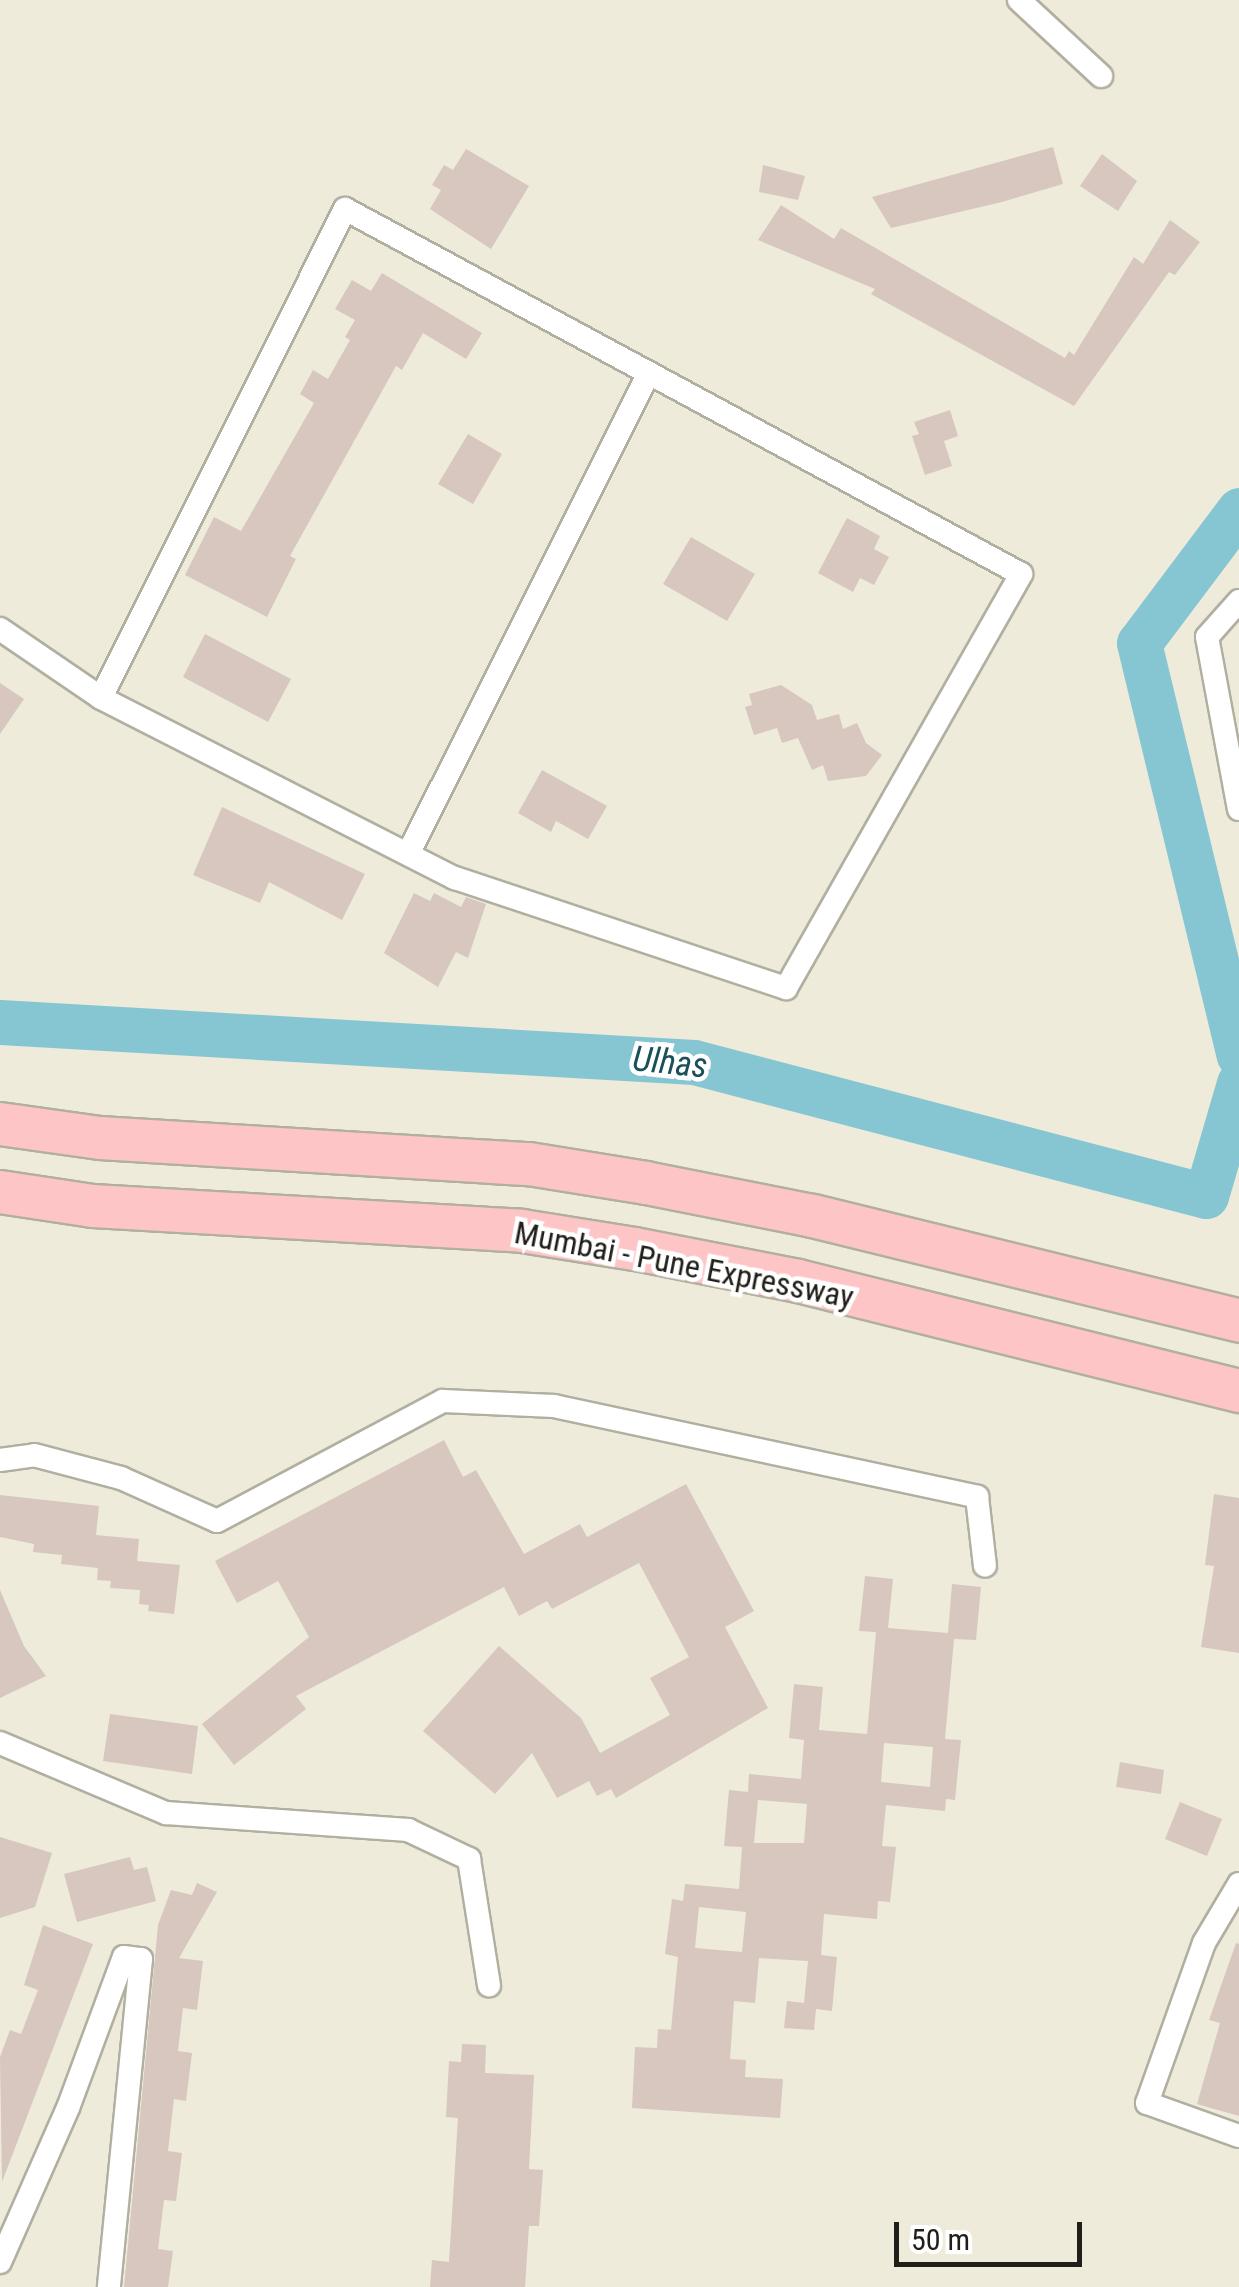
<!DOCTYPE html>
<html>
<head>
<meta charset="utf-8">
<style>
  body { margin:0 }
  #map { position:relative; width:1239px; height:2287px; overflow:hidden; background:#eeebdb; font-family:"Roboto Condensed",sans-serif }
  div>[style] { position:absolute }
  .river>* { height:45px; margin:-22.5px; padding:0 22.5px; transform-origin:22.5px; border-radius:22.5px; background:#86c6d2 }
  .building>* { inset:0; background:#d7c7bf }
  .roads { filter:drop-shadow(2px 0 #b1afa0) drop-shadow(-2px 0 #b1afa0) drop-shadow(0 2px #b1afa0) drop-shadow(0 -2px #b1afa0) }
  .minor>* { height:22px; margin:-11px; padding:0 11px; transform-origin:11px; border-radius:11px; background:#fff }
  .motorway>* { height:42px; margin:-21px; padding:0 21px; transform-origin:21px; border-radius:21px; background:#fdc5c5 }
  span { translate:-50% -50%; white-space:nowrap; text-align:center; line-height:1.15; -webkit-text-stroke:9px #fff; paint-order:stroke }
  .street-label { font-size:32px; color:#1f1e18 }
  .water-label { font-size:35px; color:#19505a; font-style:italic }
  .scale { position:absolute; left:894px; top:2222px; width:188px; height:45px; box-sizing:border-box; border:5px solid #1f1e18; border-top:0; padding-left:12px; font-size:30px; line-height:35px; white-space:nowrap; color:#1f1e18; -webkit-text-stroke:8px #fff; paint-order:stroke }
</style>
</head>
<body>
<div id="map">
  <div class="river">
    <i style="left:1239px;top:510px;width:166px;rotate:126.9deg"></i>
    <i style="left:1139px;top:643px;width:424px;rotate:76.4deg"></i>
    <i style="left:0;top:1022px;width:695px;rotate:3.3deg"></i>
    <i style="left:694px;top:1062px;width:529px;rotate:14.67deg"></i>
    <i style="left:1206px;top:1196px;width:118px;rotate:-73.7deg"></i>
  </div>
  <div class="building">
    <i style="clip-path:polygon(1053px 147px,1063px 184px,1002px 202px,891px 228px,872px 197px)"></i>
    <i style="clip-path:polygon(466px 149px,529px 186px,491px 249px,430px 209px,441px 190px,432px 185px,444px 165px,453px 170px)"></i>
    <i style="clip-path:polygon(1102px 154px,1137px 181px,1118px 211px,1080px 186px)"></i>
    <i style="clip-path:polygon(763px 165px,805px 176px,798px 200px,759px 192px)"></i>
    <i style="clip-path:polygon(781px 205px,834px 239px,841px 228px,1065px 358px,1069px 351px,1074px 355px,1134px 257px,1143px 264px,1170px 220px,1200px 242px,1175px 275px,1169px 272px,1074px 406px,871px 294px,875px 289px,758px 240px)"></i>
    <i style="clip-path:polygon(382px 273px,482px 333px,466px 359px,423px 333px,402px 370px,396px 366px,290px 556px,296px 559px,267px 617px,185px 575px,214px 517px,241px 531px,314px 403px,300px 394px,313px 370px,328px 379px,350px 340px,345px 337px,355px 320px,335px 309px,352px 280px,371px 291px)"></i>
    <i style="clip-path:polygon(950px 410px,958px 436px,944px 441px,952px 466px,925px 475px,912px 436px,919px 434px,914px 422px)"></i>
    <i style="clip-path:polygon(468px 434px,502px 454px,473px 504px,438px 484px)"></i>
    <i style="clip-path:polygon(847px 518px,880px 536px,874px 549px,889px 557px,874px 585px,860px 578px,853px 592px,818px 573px)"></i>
    <i style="clip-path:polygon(691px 537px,755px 574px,727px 621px,663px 584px)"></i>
    <i style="clip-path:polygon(205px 634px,291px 679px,268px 722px,183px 677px)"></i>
    <i style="clip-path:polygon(0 683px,24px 699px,0 734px)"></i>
    <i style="clip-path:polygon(781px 685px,812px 705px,817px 720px,839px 714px,843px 729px,857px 723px,866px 743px,882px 755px,866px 776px,828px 781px,823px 765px,812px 770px,798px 738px,782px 743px,777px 728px,754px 735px,745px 707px,752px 705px,749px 694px)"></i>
    <i style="clip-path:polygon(542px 770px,607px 806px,588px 839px,556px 821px,551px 832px,518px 813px)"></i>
    <i style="clip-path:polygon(222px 807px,365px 874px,342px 920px,269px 882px,260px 903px,193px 875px)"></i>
    <i style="clip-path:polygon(414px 893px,430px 901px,434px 893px,461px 907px,466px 897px,486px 904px,468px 958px,456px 952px,438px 987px,384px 953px)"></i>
    <i style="clip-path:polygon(444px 1440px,463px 1477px,476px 1470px,524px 1554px,580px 1524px,587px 1537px,686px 1484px,754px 1611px,725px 1627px,768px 1708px,616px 1798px,611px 1789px,597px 1796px,589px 1781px,557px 1798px,532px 1753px,495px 1794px,423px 1731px,499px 1646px,581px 1718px,600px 1753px,670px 1715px,650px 1678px,689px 1657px,639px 1563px,552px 1609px,547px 1601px,519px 1616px,504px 1587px,296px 1696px,306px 1709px,234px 1765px,202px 1724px,309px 1637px,278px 1581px,237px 1603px,215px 1561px)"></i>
    <i style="clip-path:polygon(1214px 1494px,1239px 1498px,1239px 1653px,1201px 1647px,1214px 1566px,1205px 1565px)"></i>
    <i style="clip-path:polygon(0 1495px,99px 1506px,96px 1535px,139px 1539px,137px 1561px,180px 1565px,174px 1614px,148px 1611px,149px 1605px,139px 1604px,140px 1590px,110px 1588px,111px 1581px,97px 1580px,98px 1568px,61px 1564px,62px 1555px,33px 1552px,34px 1544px,0 1537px)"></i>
    <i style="clip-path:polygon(evenodd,865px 1576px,893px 1579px,888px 1628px,948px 1633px,952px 1584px,981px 1587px,976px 1640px,954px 1639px,945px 1739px,961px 1740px,955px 1800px,946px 1799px,945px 1811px,886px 1805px,882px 1846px,896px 1847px,890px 1902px,878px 1901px,877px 1919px,824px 1914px,821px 1955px,837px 1957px,832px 2011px,816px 2009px,814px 2030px,784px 2028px,787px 2001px,804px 2003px,808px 1961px,759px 1958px,755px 2003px,734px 2001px,730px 2059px,746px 2060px,745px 2077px,783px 2079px,780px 2118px,632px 2108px,635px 2047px,657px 2048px,658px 2029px,671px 2030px,678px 1957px,665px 1954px,672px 1899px,683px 1901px,685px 1884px,739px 1889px,742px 1847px,724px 1846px,729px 1790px,748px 1792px,749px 1774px,801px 1779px,804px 1740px,789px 1738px,794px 1684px,823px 1687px,819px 1730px,867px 1734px,876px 1632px,859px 1631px,865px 1576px,884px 1743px,933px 1747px,930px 1787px,881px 1782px,884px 1743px,865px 1576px,758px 1800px,807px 1804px,804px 1843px,754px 1843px,758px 1800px,865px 1576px,699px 1907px,746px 1912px,742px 1952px,695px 1948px,699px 1907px)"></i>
    <i style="clip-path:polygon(0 1590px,24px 1646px,46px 1676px,0 1698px)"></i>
    <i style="clip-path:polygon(110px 1714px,198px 1726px,192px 1774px,103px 1761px)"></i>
    <i style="clip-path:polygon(1120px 1762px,1164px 1770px,1161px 1794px,1116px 1787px)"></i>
    <i style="clip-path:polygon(1180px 1802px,1222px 1819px,1207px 1856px,1165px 1839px)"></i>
    <i style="clip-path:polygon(0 1837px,52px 1853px,35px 1907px,0 1918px)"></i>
    <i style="clip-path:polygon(130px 1857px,134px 1870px,147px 1867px,156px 1901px,77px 1922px,64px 1874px)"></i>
    <i style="clip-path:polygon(197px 1883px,217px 1892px,179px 1958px,203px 1961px,197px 2010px,183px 2008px,178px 2051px,192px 2053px,186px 2101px,174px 2099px,168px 2151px,182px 2153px,176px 2201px,164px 2200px,158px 2249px,173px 2251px,168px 2287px,124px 2287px,158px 1925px,171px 1890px,192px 1895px)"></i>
    <i style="clip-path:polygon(43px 1925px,93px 1944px,2px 2182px,0 2057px,10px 2030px,21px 2034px,38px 1990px,24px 1985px)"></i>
    <i style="clip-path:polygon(1236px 1943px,1239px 1944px,1239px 2116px,1197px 2104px,1220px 2023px,1209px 2020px)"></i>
    <i style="clip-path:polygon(462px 2044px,486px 2045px,485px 2073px,534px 2075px,529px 2169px,543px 2170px,539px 2226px,529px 2226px,525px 2287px,430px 2287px,432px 2260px,449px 2262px,458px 2118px,446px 2117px,449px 2061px,461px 2062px)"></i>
  </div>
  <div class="roads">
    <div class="minor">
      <i style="left:1019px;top:0;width:112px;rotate:42.8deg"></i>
      <i style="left:1239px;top:601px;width:48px;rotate:131.6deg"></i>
      <i style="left:1207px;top:637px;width:175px;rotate:79.5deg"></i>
      <i style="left:0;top:629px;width:122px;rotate:34.3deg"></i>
      <i style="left:101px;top:698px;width:397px;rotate:27deg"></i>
      <i style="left:455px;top:878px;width:349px;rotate:18.4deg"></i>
      <i style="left:786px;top:988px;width:476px;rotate:-60.4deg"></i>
      <i style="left:1021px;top:574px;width:768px;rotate:-151.63deg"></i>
      <i style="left:345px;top:209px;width:546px;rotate:116.52deg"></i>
      <i style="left:408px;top:854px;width:538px;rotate:-63.39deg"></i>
      <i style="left:0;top:1460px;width:34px;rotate:-8deg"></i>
      <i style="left:34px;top:1455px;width:90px;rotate:14.8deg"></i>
      <i style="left:121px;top:1478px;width:105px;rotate:24.1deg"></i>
      <i style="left:217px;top:1521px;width:256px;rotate:-28deg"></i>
      <i style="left:443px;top:1401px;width:111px;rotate:2.6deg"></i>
      <i style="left:554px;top:1406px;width:433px;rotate:12.1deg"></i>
      <i style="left:977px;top:1497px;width:69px;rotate:83.4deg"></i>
      <i style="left:0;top:1743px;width:180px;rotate:22.9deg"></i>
      <i style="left:166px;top:1813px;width:243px;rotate:4deg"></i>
      <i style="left:408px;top:1830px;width:68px;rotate:25.4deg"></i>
      <i style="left:469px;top:1859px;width:128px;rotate:81deg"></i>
      <i style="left:1239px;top:1884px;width:69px;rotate:120.7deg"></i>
      <i style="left:1204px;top:1943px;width:170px;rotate:109.6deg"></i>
      <i style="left:1147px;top:2103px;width:98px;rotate:19.7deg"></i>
      <i style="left:0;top:2262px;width:168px;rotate:-66.2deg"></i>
      <i style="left:68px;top:2108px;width:161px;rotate:-69.7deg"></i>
      <i style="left:124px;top:1957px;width:17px;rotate:7deg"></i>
      <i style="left:141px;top:1959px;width:330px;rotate:95.6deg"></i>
    </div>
    <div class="motorway">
      <i style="left:0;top:1124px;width:101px;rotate:8deg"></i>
      <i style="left:100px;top:1138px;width:430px;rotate:3.5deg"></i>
      <i style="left:529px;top:1164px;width:119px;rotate:9.2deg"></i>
      <i style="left:646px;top:1183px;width:170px;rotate:11.2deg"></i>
      <i style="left:813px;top:1216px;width:439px;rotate:13.8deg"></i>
      <i style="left:0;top:1192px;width:94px;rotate:8.6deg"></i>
      <i style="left:93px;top:1206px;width:430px;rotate:3.3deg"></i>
      <i style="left:522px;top:1231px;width:114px;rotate:9.1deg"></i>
      <i style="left:635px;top:1249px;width:166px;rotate:11.1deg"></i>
      <i style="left:798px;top:1281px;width:455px;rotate:14deg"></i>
    </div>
  </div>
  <div class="street-label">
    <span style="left:684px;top:1265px;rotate:11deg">Mumbai - Pune Expressway</span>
  </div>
  <div class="water-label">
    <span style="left:670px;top:1063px;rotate:6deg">Ulhas</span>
  </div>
  <div class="scale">50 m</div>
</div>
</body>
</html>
